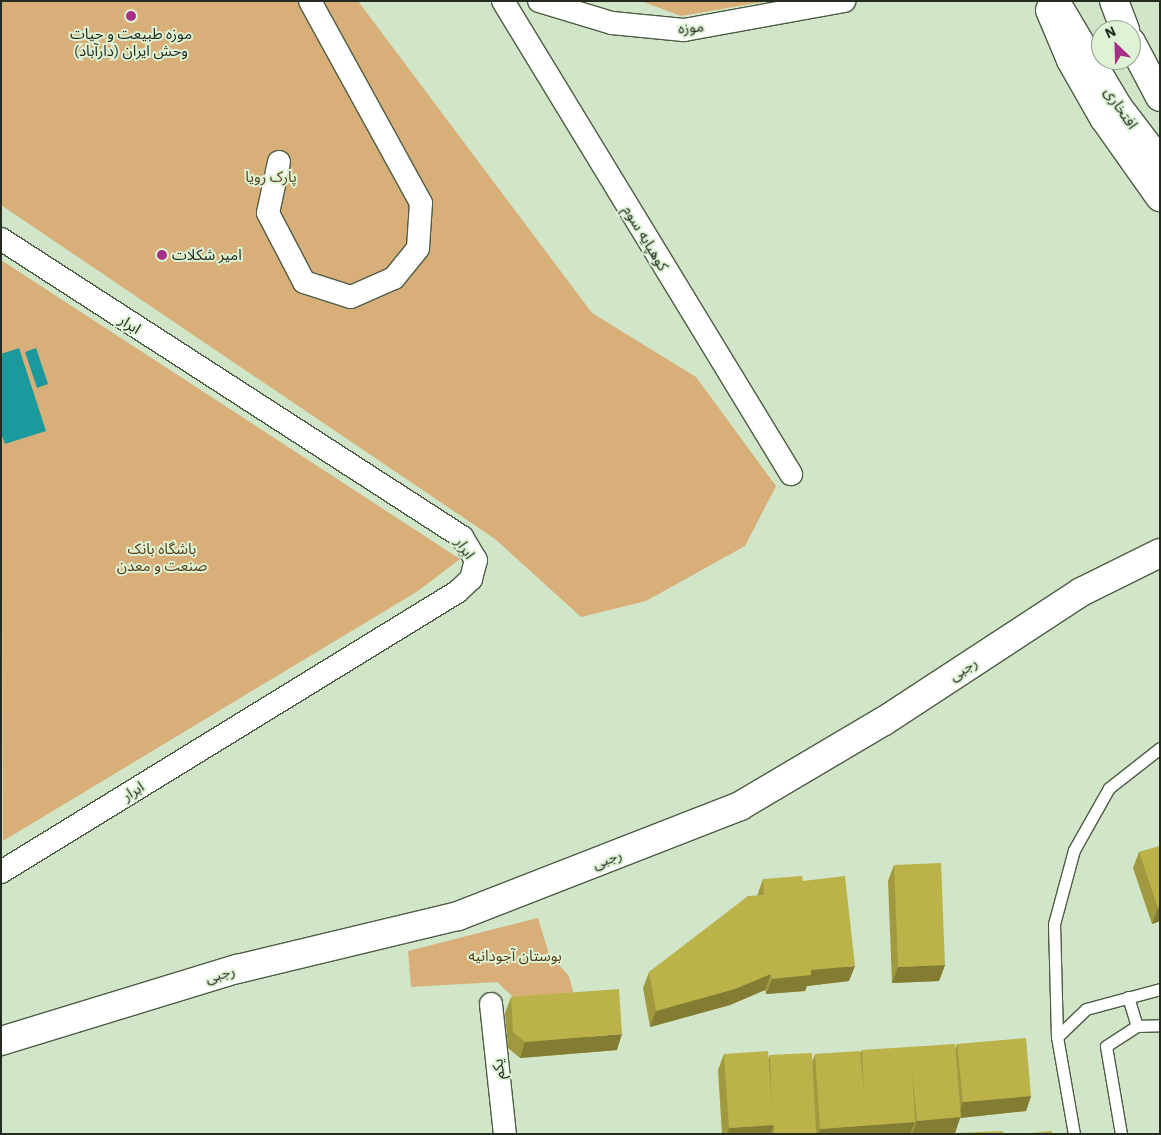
<!DOCTYPE html>
<html>
<head>
<meta charset="utf-8">
<style>
  body { margin:0 }
  #map { position:relative; width:1161px; height:1135px; overflow:hidden; background:#d1e5c8; font-family:"IBM Plex Sans","Noto Sans Arabic",sans-serif }
  div>[style] { position:absolute }
  .green>* { inset:0; background:#d8af79 }
  .water>* { inset:0; background:#1b999c }
  .roads { filter:drop-shadow(1px 0 #4d5d45) drop-shadow(-1px 0 #4d5d45) drop-shadow(0 1px #4d5d45) drop-shadow(0 -1px #4d5d45) }
  .service>* { height:11px; margin:-5.5px; padding:0 5.5px; transform-origin:5.5px; border-radius:5.5px; background:#fff }
  .minor>* { height:22px; margin:-11px; padding:0 11px; transform-origin:11px; border-radius:11px; background:#fff }
  .secondary>* { height:28px; margin:-14px; padding:0 14px; transform-origin:14px; border-radius:14px; background:#fff }
  .primary>* { height:28px; margin:-14px; padding:0 14px; transform-origin:14px; border-radius:14px; background:#fff }
  .wall>* { inset:0; background:#a19940 }
  .shaded-wall>* { inset:0; background:#837d34 }
  .building>* { inset:0; background:#bbb24a }
  .dots>* { width:14px; height:14px; translate:-50% -50%; box-sizing:border-box; border:2px solid #def3d5; border-radius:50% }
  span { translate:-50% -50%; white-space:nowrap; text-align:center; line-height:1.15; -webkit-text-stroke:4px #def3d5; paint-order:stroke }
  .street-label { font-size:15px; color:#242b20 }
  .poi-label { font-size:15px; color:#242b20 }
  .left { translate:0 -50%; text-align:left }
  .park-label { font-size:15px; color:#563d18 }
  .frame { position:absolute; inset:0; border:2px solid #242b20; pointer-events:none }
  .north { position:absolute; left:1091px; top:20px; width:50px; height:50px; box-sizing:border-box; background:#def3d5; border:1px solid #94a38d; border-radius:50%; rotate:336deg; font-size:14px; font-weight:700; line-height:20px; text-align:center; color:#242b20 }
  .north::after { content:''; display:block; margin:auto; width:18px; height:22px; background:#a63087; clip-path:polygon(50% 0,100% 100%,50% 72%,0 100%) }
</style>
</head>
<body>
<div id="map">
  <div class="green">
    <i style="clip-path:polygon(1px 1px,358px 1px,592px 313px,696px 377px,776px 486px,745px 546px,646px 601px,581px 617px,495px 539px,1px 205px)"></i>
    <i style="clip-path:polygon(641px 1px,769px 1px,681px 16px)"></i>
    <i style="clip-path:polygon(1px 260px,460px 559px,418px 591px,3px 841px)"></i>
    <i style="clip-path:polygon(538px 918px,549px 954px,569px 976px,576px 1003px,514px 998px,497px 982px,411px 987px,408px 951px)"></i>
  </div>
  <div class="water">
    <i style="clip-path:polygon(19px 348px,46px 431px,5px 444px,1px 434px,1px 354px)"></i>
    <i style="clip-path:polygon(36px 348px,48px 384px,37px 388px,25px 352px)"></i>
  </div>
  <div class="roads">
    <div class="service">
      <i style="left:1128px;top:997px;width:30px;rotate:73deg"></i>
      <i style="left:1057px;top:1037px;width:40px;rotate:-44deg"></i>
      <i style="left:1086px;top:1009px;width:77px;rotate:-15.1deg"></i>
      <i style="left:1074px;top:1134px;width:98px;rotate:-99.9deg"></i>
      <i style="left:1057px;top:1037px;width:113px;rotate:-91.5deg"></i>
      <i style="left:1054px;top:924px;width:77px;rotate:-74.9deg"></i>
      <i style="left:1074px;top:850px;width:71px;rotate:-60.6deg"></i>
      <i style="left:1109px;top:788px;width:65px;rotate:-38.1deg"></i>
      <i style="left:1121px;top:1134px;width:89px;rotate:-99.7deg"></i>
      <i style="left:1106px;top:1046px;width:37px;rotate:-33deg"></i>
      <i style="left:1137px;top:1026px;width:23px;rotate:-2deg"></i>
    </div>
    <div class="minor">
      <i style="left:503px;top:1px;width:554px;rotate:58.66deg"></i>
      <i style="left:539px;top:1px;width:76px;rotate:16.8deg"></i>
      <i style="left:612px;top:23px;width:72px;rotate:5.6deg"></i>
      <i style="left:684px;top:30px;width:163px;rotate:-10.3deg"></i>
      <i style="left:279px;top:162px;width:52px;rotate:102.2deg"></i>
      <i style="left:268px;top:213px;width:78px;rotate:62.4deg"></i>
      <i style="left:304px;top:282px;width:49px;rotate:17.7deg"></i>
      <i style="left:351px;top:297px;width:47px;rotate:-23.8deg"></i>
      <i style="left:394px;top:278px;width:38px;rotate:-51deg"></i>
      <i style="left:418px;top:248px;width:45px;rotate:-86.2deg"></i>
      <i style="left:421px;top:203px;width:230px;rotate:-118.8deg"></i>
      <i style="left:1px;top:239px;width:549px;rotate:32.88deg"></i>
      <i style="left:462px;top:537px;width:27px;rotate:59deg"></i>
      <i style="left:476px;top:560px;width:20px;rotate:105deg"></i>
      <i style="left:471px;top:579px;width:19px;rotate:137deg"></i>
      <i style="left:457px;top:592px;width:535px;rotate:148.45deg"></i>
      <i style="left:491px;top:1004px;width:131px;rotate:83.9deg"></i>
    </div>
    <div class="secondary">
      <i style="left:1050px;top:10px;width:54px;rotate:67.2deg"></i>
      <i style="left:1071px;top:60px;width:67px;rotate:60.4deg"></i>
      <i style="left:1104px;top:118px;width:97px;rotate:54.7deg"></i>
      <i style="left:1px;top:1041px;width:247px;rotate:-17deg"></i>
      <i style="left:237px;top:969px;width:227px;rotate:-13.5deg"></i>
      <i style="left:458px;top:916px;width:303px;rotate:-21.3deg"></i>
      <i style="left:740px;top:806px;width:167px;rotate:-30.6deg"></i>
      <i style="left:884px;top:721px;width:235px;rotate:-33.2deg"></i>
      <i style="left:1081px;top:592px;width:88px;rotate:-26.3deg"></i>
    </div>
    <div class="primary">
      <i style="left:1055px;top:1px;width:123px;rotate:59.3deg"></i>
      <i style="left:1118px;top:107px;width:69px;rotate:52.6deg"></i>
      <i style="left:1114px;top:1px;width:31px;rotate:69deg"></i>
      <i style="left:1131px;top:42px;width:62px;rotate:62.2deg"></i>
    </div>
  </div>
  <div class="wall">
    <i style="clip-path:polygon(1160px 846px,1160px 921px,1152px 924px,1133px 868px,1139px 852px)"></i>
    <i style="clip-path:polygon(894px 865px,945px 965px,939px 981px,892px 983px,888px 881px)"></i>
    <i style="clip-path:polygon(763px 879px,803px 881px,849px 981px,807px 986px,805px 991px,766px 994px,765px 990px,730px 1005px,650px 1027px,643px 988px,649px 972px,757px 896px)"></i>
    <i style="clip-path:polygon(511px 997px,617px 1050px,520px 1058px,508px 1048px,505px 1013px)"></i>
    <i style="clip-path:polygon(957px 1044px,1031px 1096px,1026px 1111px,960px 1118px,955px 1133px,943px 1134px,911px 1134px,911px 1133px,910px 1134px,722px 1134px,718px 1070px,724px 1054px,768px 1059px,770px 1055px,813px 1060px,815px 1054px,860px 1053px,862px 1050px,955px 1049px)"></i>
  </div>
  <div class="shaded-wall">
    <i style="clip-path:polygon(1160px 907px,1160px 921px,1152px 924px,1158px 908px)"></i>
    <i style="clip-path:polygon(945px 965px,939px 981px,892px 983px,898px 967px)"></i>
    <i style="clip-path:polygon(855px 966px,849px 981px,807px 986px,805px 991px,766px 994px,772px 979px,811px 970px)"></i>
    <i style="clip-path:polygon(771px 974px,765px 990px,730px 1005px,650px 1027px,656px 1011px)"></i>
    <i style="clip-path:polygon(622px 1034px,617px 1050px,520px 1058px,525px 1042px)"></i>
    <i style="clip-path:polygon(1031px 1096px,1026px 1111px,960px 1118px,955px 1133px,943px 1134px,912px 1134px,917px 1121px,957px 1117px,963px 1102px)"></i>
    <i style="clip-path:polygon(915px 1122px,910px 1134px,818px 1134px,820px 1129px)"></i>
    <i style="clip-path:polygon(774px 1125px,770px 1134px,727px 1134px,729px 1128px)"></i>
  </div>
  <div class="building">
    <i style="clip-path:polygon(1160px 846px,1160px 907px,1158px 908px,1139px 852px)"></i>
    <i style="clip-path:polygon(941px 863px,945px 965px,898px 967px,894px 865px)"></i>
    <i style="clip-path:polygon(802px 876px,803px 881px,845px 876px,855px 966px,811px 970px,811px 975px,772px 979px,771px 974px,735px 989px,656px 1011px,649px 972px,748px 896px,764px 895px,763px 879px)"></i>
    <i style="clip-path:polygon(619px 989px,622px 1034px,525px 1042px,513px 1032px,511px 997px)"></i>
    <i style="clip-path:polygon(1026px 1038px,1031px 1096px,963px 1102px,957px 1044px)"></i>
    <i style="clip-path:polygon(955px 1044px,961px 1117px,917px 1121px,912px 1071px,915px 1122px,820px 1129px,815px 1054px,860px 1051px,864px 1094px,862px 1050px)"></i>
    <i style="clip-path:polygon(768px 1051px,772px 1108px,770px 1055px,812px 1053px,816px 1133px,774px 1134px,774px 1125px,729px 1128px,724px 1054px)"></i>
    <i style="clip-path:polygon(1003px 1131px,1003px 1134px,955px 1134px,955px 1133px)"></i>
    <i style="clip-path:polygon(1052px 1131px,1052px 1134px,1020px 1134px)"></i>
  </div>
  <div class="dots">
    <i style="left:131px;top:16px;background:#a63087"></i>
    <i style="left:162px;top:255px;background:#a63087"></i>
  </div>
  <div class="street-label">
    <span style="left:691px;top:27px;rotate:-5deg">موزه</span>
    <span style="left:1121px;top:108px;rotate:56deg">افتخاری</span>
    <span style="left:646px;top:238px;rotate:59deg">کوهپایه سوم</span>
    <span style="left:130px;top:324px;rotate:33deg">ابرار</span>
    <span style="left:465px;top:548px;rotate:56deg">ابرار</span>
    <span style="left:963px;top:669px;rotate:-33deg">رجبی</span>
    <span style="left:133px;top:791px;rotate:-32deg">ابرار</span>
    <span style="left:607px;top:859px;rotate:-21deg">رجبی</span>
    <span style="left:220px;top:974px;rotate:-16deg">رجبی</span>
    <span style="left:498px;top:1069px;rotate:-96deg">یکم</span>
  </div>
  <div class="poi-label">
    <span style="left:131px;top:42px">موزه طبیعت و حیات<br>وحش ایران (دارآباد)</span>
    <span class="left" style="left:172px;top:255px">امیر شکلات</span>
  </div>
  <div class="park-label">
    <span style="left:271px;top:177px">پارک رویا</span>
    <span style="left:162px;top:557px">باشگاه بانک<br>صنعت و معدن</span>
    <span style="left:515px;top:956px">بوستان آجودانیه</span>
  </div>
  <div class="frame"></div>
  <div class="north">N</div>
</div>
</body>
</html>
